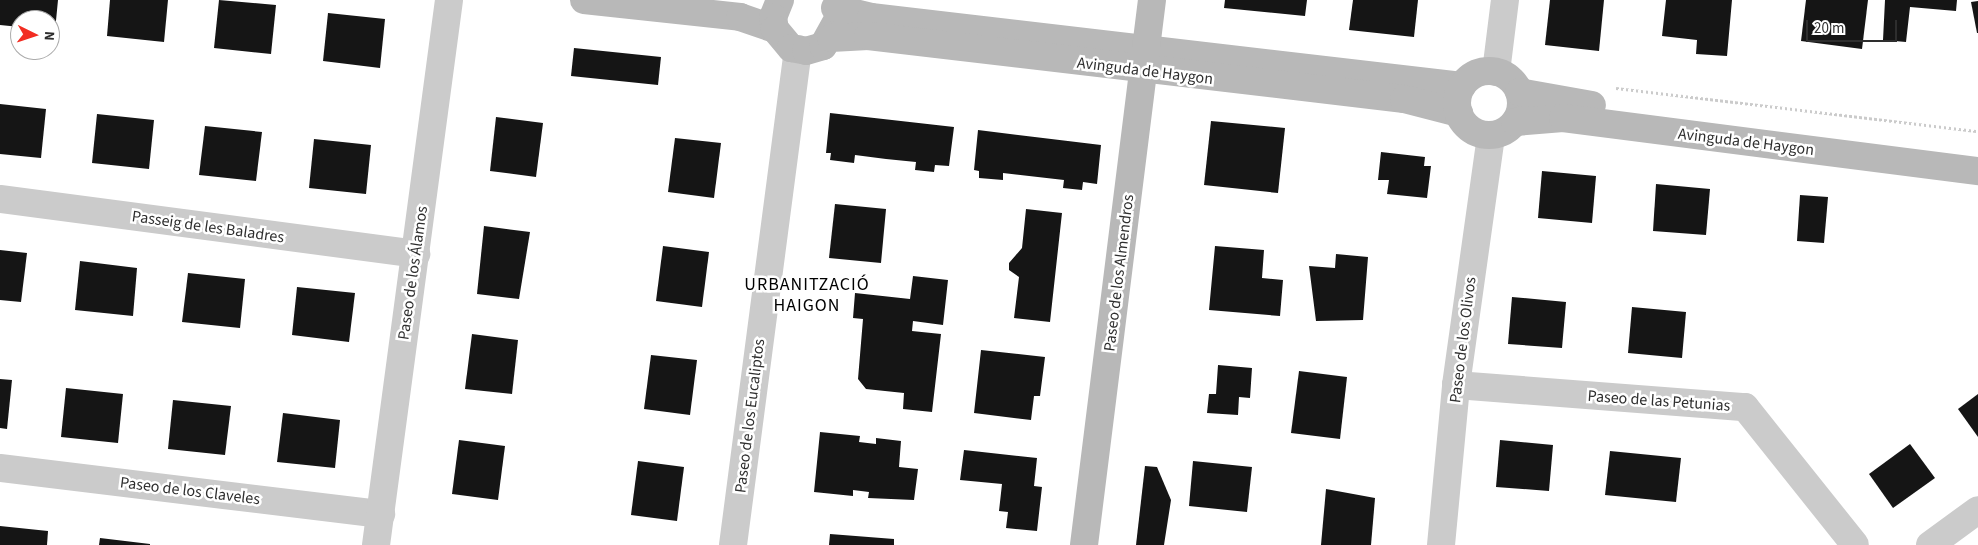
<!DOCTYPE html>
<html>
<head>
<meta charset="utf-8">
<style>
  body { margin:0 }
  #map { position:relative; width:1978px; height:545px; overflow:hidden; background:#fff; font-family:"Source Sans 3",sans-serif }
  div>[style] { position:absolute }
  .building>* { inset:0; background:#151515 }
  .path>* { height:3px; margin-top:-1.5px; transform-origin:0; background:repeating-linear-gradient(90deg,#cbcbcb 0 2.5px,transparent 0 5px) }
  .street>* { height:28px; margin:-14px; padding:0 14px; transform-origin:14px; border-radius:14px; background:#cbcbcb }
  .secondary>* { height:28px; margin:-14px; padding:0 14px; transform-origin:14px; border-radius:14px; background:#b8b8b8 }
  .secondary>.ring { margin:-14px; padding:0; box-sizing:content-box; background:none; border:28px solid #b8b8b8; border-radius:50% }
  span { translate:-50% -50%; white-space:nowrap; text-align:center; line-height:1.15; -webkit-text-stroke:5px #fff; paint-order:stroke }
  .street-label { font-size:16px; color:#2e2e2e }
  .neighbourhood-label { font-size:18px; color:#000; letter-spacing:1px }
  .north { position:absolute; left:10px; top:10px; width:50px; height:50px; box-sizing:border-box; background:#fff; border:1px solid #ababab; border-radius:50%; rotate:94deg; font-size:14px; font-weight:700; line-height:20px; text-align:center; color:#2e2e2e }
  .north::after { content:''; display:block; margin:auto; width:18px; height:22px; background:#f22d22; clip-path:polygon(50% 0,100% 100%,50% 72%,0 100%) }
  .scale { position:absolute; left:1806px; top:20px; width:91px; height:22px; box-sizing:border-box; border:2px solid #2e2e2e; border-top:0; padding-left:6px; font-size:15px; line-height:18px; white-space:nowrap; color:#2e2e2e; -webkit-text-stroke:4px #fff; paint-order:stroke }
</style>
</head>
<body>
<div id="map">
  <div class="building">
    <i style="clip-path:polygon(0 0,58px 0,55px 31px,50px 31px,50px 20px,20px 20px,20px 27px,0 25px)"></i>
    <i style="clip-path:polygon(110px 0,168px 0,164px 42px,107px 36px)"></i>
    <i style="clip-path:polygon(219px 0,276px 5px,271px 54px,214px 48px)"></i>
    <i style="clip-path:polygon(1225px 0,1307px 0,1305px 16px,1224px 8px)"></i>
    <i style="clip-path:polygon(1353px 0,1418px 0,1414px 37px,1349px 30px)"></i>
    <i style="clip-path:polygon(1550px 0,1604px 0,1599px 51px,1545px 45px)"></i>
    <i style="clip-path:polygon(1666px 0,1732px 0,1727px 56px,1696px 54px,1697px 40px,1662px 36px)"></i>
    <i style="clip-path:polygon(1806px 0,1868px 0,1862px 49px,1801px 41px)"></i>
    <i style="clip-path:polygon(1885px 0,1957px 0,1956px 11px,1910px 7px,1906px 42px,1883px 40px)"></i>
    <i style="clip-path:polygon(1978px 1px,1978px 33px,1977px 33px,1971px 2px)"></i>
    <i style="clip-path:polygon(328px 13px,385px 19px,380px 68px,323px 61px)"></i>
    <i style="clip-path:polygon(574px 48px,661px 57px,658px 85px,571px 76px)"></i>
    <i style="clip-path:polygon(0 104px,46px 109px,41px 158px,0 154px)"></i>
    <i style="clip-path:polygon(830px 113px,954px 127px,949px 166px,935px 165px,934px 172px,915px 170px,916px 162px,886px 159px,855px 155px,854px 163px,830px 160px,831px 153px,826px 153px)"></i>
    <i style="clip-path:polygon(97px 114px,154px 120px,149px 169px,92px 163px)"></i>
    <i style="clip-path:polygon(496px 117px,543px 123px,536px 177px,490px 171px)"></i>
    <i style="clip-path:polygon(1211px 121px,1285px 128px,1278px 193px,1204px 185px)"></i>
    <i style="clip-path:polygon(205px 126px,262px 132px,256px 181px,199px 175px)"></i>
    <i style="clip-path:polygon(978px 130px,1101px 145px,1097px 184px,1083px 182px,1082px 190px,1063px 188px,1064px 180px,1003px 173px,1003px 180px,979px 178px,979px 171px,974px 170px)"></i>
    <i style="clip-path:polygon(675px 138px,721px 143px,714px 198px,668px 192px)"></i>
    <i style="clip-path:polygon(314px 139px,371px 145px,366px 194px,309px 188px)"></i>
    <i style="clip-path:polygon(1381px 152px,1425px 157px,1424px 166px,1431px 166px,1427px 198px,1387px 194px,1389px 180px,1378px 180px)"></i>
    <i style="clip-path:polygon(1542px 171px,1596px 176px,1592px 223px,1538px 218px)"></i>
    <i style="clip-path:polygon(1656px 184px,1710px 189px,1706px 235px,1653px 231px)"></i>
    <i style="clip-path:polygon(1800px 195px,1828px 197px,1824px 243px,1797px 241px)"></i>
    <i style="clip-path:polygon(835px 204px,886px 209px,881px 263px,829px 258px)"></i>
    <i style="clip-path:polygon(1026px 209px,1062px 213px,1050px 322px,1014px 318px,1019px 277px,1009px 270px,1009px 263px,1022px 248px)"></i>
    <i style="clip-path:polygon(484px 226px,530px 232px,519px 299px,477px 294px)"></i>
    <i style="clip-path:polygon(663px 246px,709px 252px,702px 307px,656px 301px)"></i>
    <i style="clip-path:polygon(1215px 246px,1264px 250px,1262px 278px,1283px 280px,1280px 316px,1209px 310px)"></i>
    <i style="clip-path:polygon(0 250px,27px 253px,21px 302px,0 300px)"></i>
    <i style="clip-path:polygon(1336px 254px,1368px 257px,1363px 320px,1316px 321px,1309px 266px,1335px 268px)"></i>
    <i style="clip-path:polygon(80px 261px,137px 268px,133px 316px,75px 310px)"></i>
    <i style="clip-path:polygon(188px 273px,245px 279px,240px 328px,182px 322px)"></i>
    <i style="clip-path:polygon(913px 276px,948px 280px,943px 325px,913px 321px,912px 331px,941px 334px,932px 412px,903px 409px,904px 393px,866px 389px,858px 379px,863px 319px,853px 318px,855px 293px,910px 299px)"></i>
    <i style="clip-path:polygon(297px 287px,355px 293px,349px 342px,292px 335px)"></i>
    <i style="clip-path:polygon(1512px 297px,1566px 302px,1562px 348px,1508px 344px)"></i>
    <i style="clip-path:polygon(1632px 307px,1686px 312px,1682px 358px,1628px 353px)"></i>
    <i style="clip-path:polygon(472px 334px,518px 340px,512px 394px,465px 389px)"></i>
    <i style="clip-path:polygon(981px 350px,1045px 357px,1040px 396px,1034px 396px,1031px 420px,974px 413px)"></i>
    <i style="clip-path:polygon(651px 355px,697px 360px,690px 415px,644px 409px)"></i>
    <i style="clip-path:polygon(1218px 365px,1252px 368px,1250px 398px,1239px 397px,1238px 415px,1207px 413px,1209px 394px,1216px 394px)"></i>
    <i style="clip-path:polygon(1299px 371px,1347px 377px,1340px 439px,1291px 433px)"></i>
    <i style="clip-path:polygon(0 379px,12px 380px,7px 429px,0 428px)"></i>
    <i style="clip-path:polygon(66px 388px,123px 394px,118px 443px,61px 437px)"></i>
    <i style="clip-path:polygon(1978px 394px,1978px 437px,1958px 409px)"></i>
    <i style="clip-path:polygon(173px 400px,231px 406px,225px 455px,168px 449px)"></i>
    <i style="clip-path:polygon(283px 413px,340px 420px,335px 468px,277px 462px)"></i>
    <i style="clip-path:polygon(820px 432px,860px 436px,859px 442px,876px 444px,876px 438px,901px 441px,899px 467px,918px 469px,914px 500px,868px 498px,869px 492px,853px 490px,853px 496px,814px 492px)"></i>
    <i style="clip-path:polygon(459px 440px,505px 446px,498px 500px,452px 494px)"></i>
    <i style="clip-path:polygon(1500px 440px,1553px 445px,1549px 491px,1496px 487px)"></i>
    <i style="clip-path:polygon(1910px 444px,1935px 478px,1893px 508px,1869px 474px)"></i>
    <i style="clip-path:polygon(964px 450px,1037px 458px,1034px 486px,1042px 487px,1037px 531px,1006px 528px,1008px 512px,999px 511px,1002px 484px,960px 480px)"></i>
    <i style="clip-path:polygon(1610px 451px,1681px 458px,1676px 502px,1605px 495px)"></i>
    <i style="clip-path:polygon(638px 461px,684px 467px,677px 521px,631px 515px)"></i>
    <i style="clip-path:polygon(1193px 461px,1252px 467px,1247px 512px,1189px 506px)"></i>
    <i style="clip-path:polygon(1145px 466px,1157px 467px,1171px 500px,1164px 545px,1136px 545px)"></i>
    <i style="clip-path:polygon(1326px 489px,1375px 498px,1371px 545px,1321px 545px)"></i>
    <i style="clip-path:polygon(0 526px,48px 531px,47px 545px,0 545px)"></i>
    <i style="clip-path:polygon(830px 534px,894px 539px,894px 545px,829px 545px)"></i>
    <i style="clip-path:polygon(100px 538px,150px 544px,150px 545px,99px 545px)"></i>
  </div>
  <div class="path">
    <i style="left:1616px;top:88px;width:365px;rotate:6.8deg"></i>
  </div>
  <div class="street">
    <i style="left:1496px;top:72px;width:73px;rotate:-82.9deg"></i>
    <i style="left:0;top:199px;width:420px;rotate:7.5deg"></i>
    <i style="left:1456px;top:385px;width:290px;rotate:4.4deg"></i>
    <i style="left:1745px;top:407px;width:176px;rotate:51.4deg"></i>
    <i style="left:0;top:468px;width:384px;rotate:6.9deg"></i>
    <i style="left:376px;top:545px;width:550px;rotate:-82.37deg"></i>
    <i style="left:733px;top:545px;width:500px;rotate:-82.53deg"></i>
    <i style="left:1441px;top:545px;width:161px;rotate:-84.6deg"></i>
    <i style="left:1456px;top:385px;width:252px;rotate:-82deg"></i>
    <i style="left:1930px;top:545px;width:59px;rotate:-36.1deg"></i>
  </div>
  <div class="secondary">
    <i style="left:584px;top:0;width:157px;rotate:6.2deg"></i>
    <i style="left:740px;top:17px;width:37px;rotate:19deg"></i>
    <i style="left:780px;top:0;width:18px;rotate:112deg"></i>
    <i style="left:773px;top:17px;width:12px;rotate:81deg"></i>
    <i style="left:775px;top:29px;width:25px;rotate:50deg"></i>
    <i style="left:791px;top:48px;width:15px;rotate:11deg"></i>
    <i style="left:806px;top:51px;width:18px;rotate:-16deg"></i>
    <i style="left:823px;top:46px;width:26px;rotate:-61deg"></i>
    <i style="left:835px;top:8px;width:37px;rotate:14deg"></i>
    <i style="left:871px;top:17px;width:595px;rotate:6.66deg"></i>
    <i style="left:831px;top:38px;width:37px;rotate:-3deg"></i>
    <i style="left:868px;top:36px;width:540px;rotate:6.7deg"></i>
    <i style="left:1404px;top:99px;width:57px;rotate:14.3deg"></i>
    <i class="ring" style="left:1457px;top:71px;width:36px;height:36px"></i>
    <i style="left:1519px;top:92px;width:74px;rotate:10.1deg"></i>
    <i style="left:1515px;top:122px;width:48px;rotate:-4.8deg"></i>
    <i style="left:1563px;top:118px;width:418px;rotate:7.3deg"></i>
    <i style="left:1084px;top:545px;width:549px;rotate:-82.89deg"></i>
  </div>
  <div class="street-label">
    <span style="left:1145px;top:71px;rotate:7deg">Avinguda de Haygon</span>
    <span style="left:1746px;top:142px;rotate:7deg">Avinguda de Haygon</span>
    <span style="left:208px;top:227px;rotate:8deg">Passeig de les Baladres</span>
    <span style="left:413px;top:273px;rotate:-82deg">Paseo de los Álamos</span>
    <span style="left:1119px;top:273px;rotate:-83deg">Paseo de los Almendros</span>
    <span style="left:1463px;top:340px;rotate:-83deg">Paseo de los Olivos</span>
    <span style="left:1659px;top:401px;rotate:4deg">Paseo de las Petunias</span>
    <span style="left:750px;top:416px;rotate:-83deg">Paseo de los Eucaliptos</span>
    <span style="left:190px;top:491px;rotate:7deg">Paseo de los Claveles</span>
  </div>
  <div class="neighbourhood-label">
    <span style="left:807px;top:296px">URBANITZACIÓ<br>HAIGON</span>
  </div>
  <div class="north">N</div>
  <div class="scale">20 m</div>
</div>
</body>
</html>
